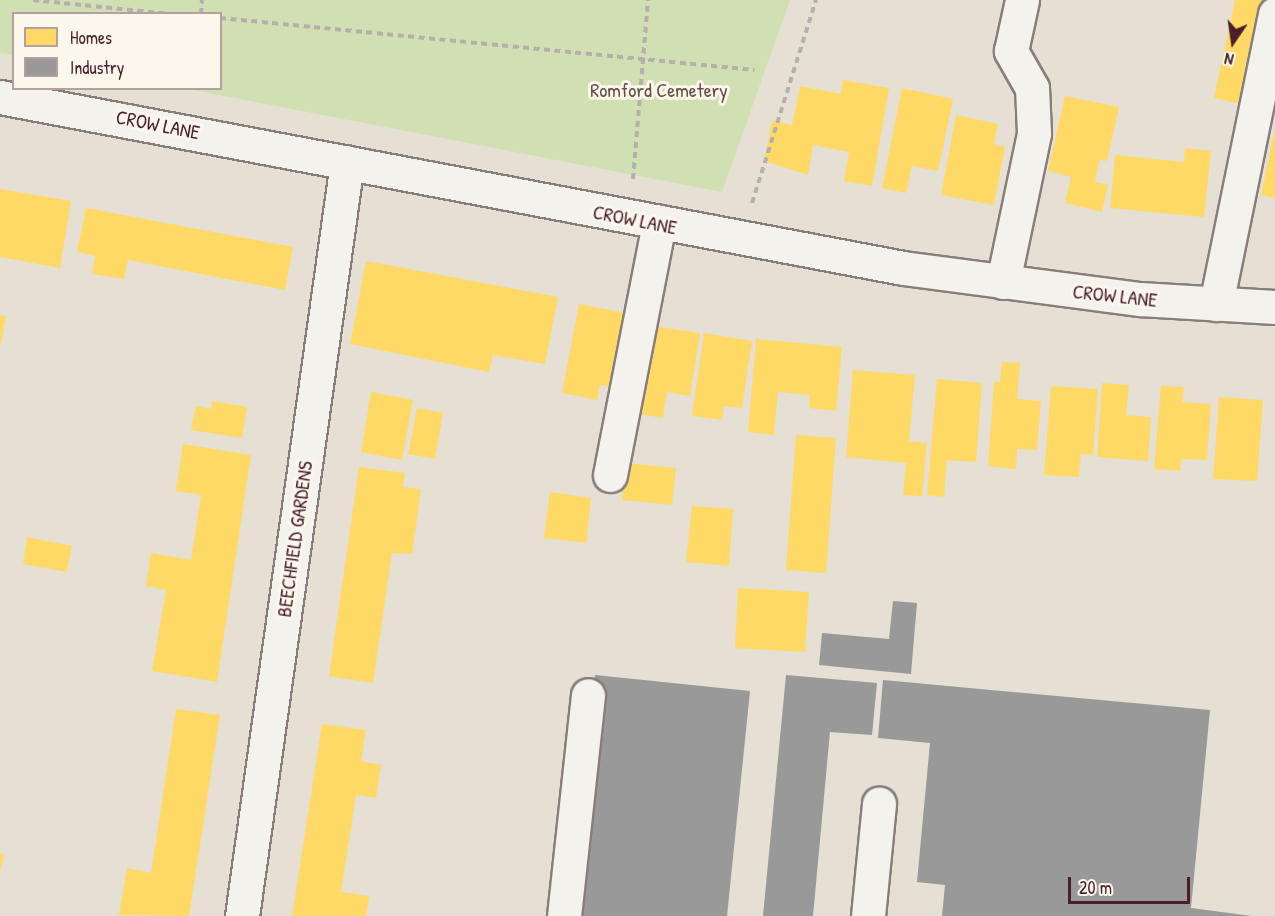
<!DOCTYPE html>
<html>
<head>
<meta charset="utf-8">
<style>
  body { margin:0 }
  #map { position:relative; width:1275px; height:916px; overflow:hidden; background:#e5dfd4; font-family:"Patrick Hand",sans-serif }
  div>[style] { position:absolute }
  .green>* { inset:0; background:#d1e0b3 }
  .homes>* { inset:0; background:#ffd966 }
  .industry>* { inset:0; background:#999 }
  .path>* { height:4px; margin-top:-2px; transform-origin:0; background:repeating-linear-gradient(90deg,#b5afad 0 6px,transparent 0 10.5px) }
  .roads { filter:drop-shadow(2px 0 #887d7a) drop-shadow(-2px 0 #887d7a) drop-shadow(0 2px #887d7a) drop-shadow(0 -2px #887d7a) }
  .minor>* { height:33px; margin:-16.5px; padding:0 16.5px; transform-origin:16.5px; border-radius:16.5px; background:#f3f2ed }
  span { translate:-50% -50%; white-space:nowrap; text-align:center; line-height:1.15; -webkit-text-stroke:6px #fbf7ec; paint-order:stroke }
  .park-label { font-size:20px; color:#684f46 }
  .street-label { font-size:20px; color:#4a1f2b }
  .legend { position:absolute; left:12px; top:12px; width:210px; height:78px; box-sizing:border-box; background:#fbf7ec; border:2px solid #b4a19f; margin:0; padding:8px 10px; list-style:none; font-size:18px; color:#4a1f2b }
  .legend li { display:flex; align-items:center; gap:12px; height:30px }
  .legend b { width:30px; border:2px solid #b4a19f }
  .north { position:absolute; left:1203px; top:12px; width:60px; height:60px; -webkit-text-stroke:4px #fbf7ec; paint-order:stroke; rotate:193deg; font-size:16px; font-weight:700; line-height:24px; text-align:center; color:#4a1f2b }
  .north::after { content:''; display:block; margin:auto; width:21px; height:27px; background:#4a1f2b; clip-path:polygon(50% 0,100% 100%,50% 72%,0 100%) }
  .scale { position:absolute; left:1068px; top:877px; width:122px; height:27px; box-sizing:border-box; border:3px solid #4a1f2b; border-top:0; padding-left:8px; font-size:18px; line-height:21px; white-space:nowrap; color:#4a1f2b; -webkit-text-stroke:4px #fbf7ec; paint-order:stroke }
</style>
</head>
<body>
<div id="map">
  <div class="green">
    <i style="clip-path:polygon(0 0,790px 0,722px 192px,188px 89px,220px 88px,220px 14px,14px 14px,13px 55px,0 53px)"></i>
  </div>
  <div class="homes">
    <i style="clip-path:polygon(1235px 0,1269px 0,1246px 105px,1214px 98px)"></i>
    <i style="clip-path:polygon(843px 80px,889px 88px,872px 186px,844px 181px,849px 152px,813px 145px,808px 175px,764px 161px,772px 121px,792px 125px,800px 86px,841px 94px)"></i>
    <i style="clip-path:polygon(902px 88px,953px 99px,938px 171px,912px 166px,906px 193px,882px 188px)"></i>
    <i style="clip-path:polygon(1065px 96px,1119px 107px,1107px 161px,1100px 159px,1095px 182px,1108px 185px,1102px 212px,1065px 203px,1071px 177px,1048px 171px)"></i>
    <i style="clip-path:polygon(956px 115px,998px 124px,994px 145px,1005px 147px,994px 205px,941px 195px)"></i>
    <i style="clip-path:polygon(1274px 133px,1275px 133px,1275px 198px,1261px 195px)"></i>
    <i style="clip-path:polygon(1185px 148px,1211px 151px,1204px 217px,1110px 208px,1115px 155px,1184px 162px)"></i>
    <i style="clip-path:polygon(0 189px,71px 201px,60px 268px,0 257px)"></i>
    <i style="clip-path:polygon(86px 208px,293px 247px,285px 290px,128px 260px,124px 279px,92px 274px,95px 256px,77px 252px)"></i>
    <i style="clip-path:polygon(366px 261px,558px 297px,545px 364px,493px 355px,489px 372px,350px 344px)"></i>
    <i style="clip-path:polygon(579px 304px,626px 313px,612px 387px,600px 385px,597px 400px,562px 393px)"></i>
    <i style="clip-path:polygon(0 315px,6px 316px,1px 344px,0 344px)"></i>
    <i style="clip-path:polygon(647px 325px,700px 333px,690px 396px,667px 392px,663px 418px,633px 413px)"></i>
    <i style="clip-path:polygon(704px 333px,752px 341px,742px 408px,724px 406px,722px 420px,692px 416px)"></i>
    <i style="clip-path:polygon(756px 339px,842px 347px,836px 411px,809px 408px,810px 395px,778px 392px,774px 435px,748px 432px)"></i>
    <i style="clip-path:polygon(1002px 362px,1020px 363px,1017px 399px,1041px 401px,1037px 450px,1017px 449px,1016px 469px,988px 466px,994px 382px,1000px 382px)"></i>
    <i style="clip-path:polygon(853px 370px,915px 375px,909px 441px,927px 443px,922px 496px,903px 495px,906px 463px,846px 457px)"></i>
    <i style="clip-path:polygon(937px 379px,982px 383px,976px 462px,947px 460px,944px 497px,927px 495px)"></i>
    <i style="clip-path:polygon(1102px 383px,1129px 385px,1126px 415px,1151px 417px,1148px 461px,1097px 457px)"></i>
    <i style="clip-path:polygon(1051px 386px,1098px 389px,1093px 455px,1081px 454px,1079px 477px,1044px 475px)"></i>
    <i style="clip-path:polygon(1161px 386px,1184px 387px,1182px 402px,1211px 404px,1207px 460px,1181px 459px,1180px 471px,1154px 469px)"></i>
    <i style="clip-path:polygon(371px 392px,413px 400px,402px 460px,361px 452px)"></i>
    <i style="clip-path:polygon(1219px 397px,1263px 400px,1257px 481px,1213px 479px)"></i>
    <i style="clip-path:polygon(212px 401px,247px 407px,242px 438px,191px 430px,196px 406px,211px 409px)"></i>
    <i style="clip-path:polygon(417px 408px,443px 413px,435px 459px,408px 454px)"></i>
    <i style="clip-path:polygon(796px 435px,836px 438px,826px 573px,786px 570px)"></i>
    <i style="clip-path:polygon(183px 444px,251px 455px,217px 682px,152px 671px,166px 590px,146px 586px,151px 553px,191px 560px,201px 495px,176px 491px)"></i>
    <i style="clip-path:polygon(625px 463px,676px 468px,672px 505px,622px 500px)"></i>
    <i style="clip-path:polygon(359px 467px,405px 473px,403px 487px,421px 489px,412px 554px,392px 553px,373px 683px,329px 676px)"></i>
    <i style="clip-path:polygon(550px 492px,591px 498px,586px 543px,544px 538px)"></i>
    <i style="clip-path:polygon(692px 506px,733px 509px,729px 566px,686px 562px)"></i>
    <i style="clip-path:polygon(27px 537px,72px 546px,67px 572px,23px 564px)"></i>
    <i style="clip-path:polygon(738px 588px,809px 592px,805px 652px,735px 648px)"></i>
    <i style="clip-path:polygon(176px 709px,220px 715px,189px 916px,119px 915px,127px 868px,151px 873px)"></i>
    <i style="clip-path:polygon(322px 724px,366px 730px,361px 761px,381px 765px,376px 798px,356px 795px,341px 892px,369px 896px,366px 916px,292px 916px)"></i>
    <i style="clip-path:polygon(0 853px,4px 854px,1px 870px,0 870px)"></i>
  </div>
  <div class="industry">
    <i style="clip-path:polygon(893px 601px,917px 603px,911px 674px,819px 665px,822px 633px,889px 639px)"></i>
    <i style="clip-path:polygon(595px 675px,750px 691px,727px 916px,571px 916px)"></i>
    <i style="clip-path:polygon(786px 675px,877px 683px,872px 735px,830px 732px,813px 916px,763px 916px)"></i>
    <i style="clip-path:polygon(883px 680px,1210px 710px,1191px 908px,1252px 916px,942px 916px,945px 885px,917px 882px,930px 743px,878px 738px)"></i>
  </div>
  <div class="path">
    <i style="left:33px;top:0;width:140px;rotate:5.8deg"></i>
    <i style="left:201px;top:14px;width:14px;rotate:-86deg"></i>
    <i style="left:220px;top:18px;width:537px;rotate:5.56deg"></i>
    <i style="left:633px;top:179px;width:180px;rotate:-85.2deg"></i>
    <i style="left:752px;top:203px;width:213px;rotate:-72.5deg"></i>
  </div>
  <div class="roads">
    <div class="minor">
      <i style="left:0;top:97px;width:919px;rotate:10.72deg"></i>
      <i style="left:903px;top:268px;width:239px;rotate:7.5deg"></i>
      <i style="left:1140px;top:299px;width:135px;rotate:3.4deg"></i>
      <i style="left:1003px;top:282px;width:152px;rotate:-78.2deg"></i>
      <i style="left:1034px;top:133px;width:45px;rotate:-92.5deg"></i>
      <i style="left:1032px;top:88px;width:43px;rotate:-119.6deg"></i>
      <i style="left:1011px;top:51px;width:52px;rotate:-77.8deg"></i>
      <i style="left:1216px;top:304px;width:296px;rotate:-78.5deg"></i>
      <i style="left:610px;top:475px;width:258px;rotate:-79deg"></i>
      <i style="left:242px;top:916px;width:761px;rotate:-82.07deg"></i>
      <i style="left:564px;top:916px;width:222px;rotate:-83.8deg"></i>
      <i style="left:868px;top:916px;width:113px;rotate:-84.4deg"></i>
    </div>
  </div>
  <div class="park-label">
    <span style="left:659px;top:89px">Romford Cemetery</span>
  </div>
  <div class="street-label">
    <span style="left:158px;top:124px;rotate:11deg">CROW LANE</span>
    <span style="left:635px;top:219px;rotate:11deg">CROW LANE</span>
    <span style="left:1115px;top:295px;rotate:6deg">CROW LANE</span>
    <span style="left:294px;top:539px;rotate:-82deg">BEECHFIELD GARDENS</span>
  </div>
  <ul class="legend">
  <li><b style="height:16px;background:#ffd966"></b>Homes</li>
  <li><b style="height:16px;background:#999"></b>Industry</li>
  </ul>
  <div class="north">N</div>
  <div class="scale">20 m</div>
</div>
</body>
</html>
